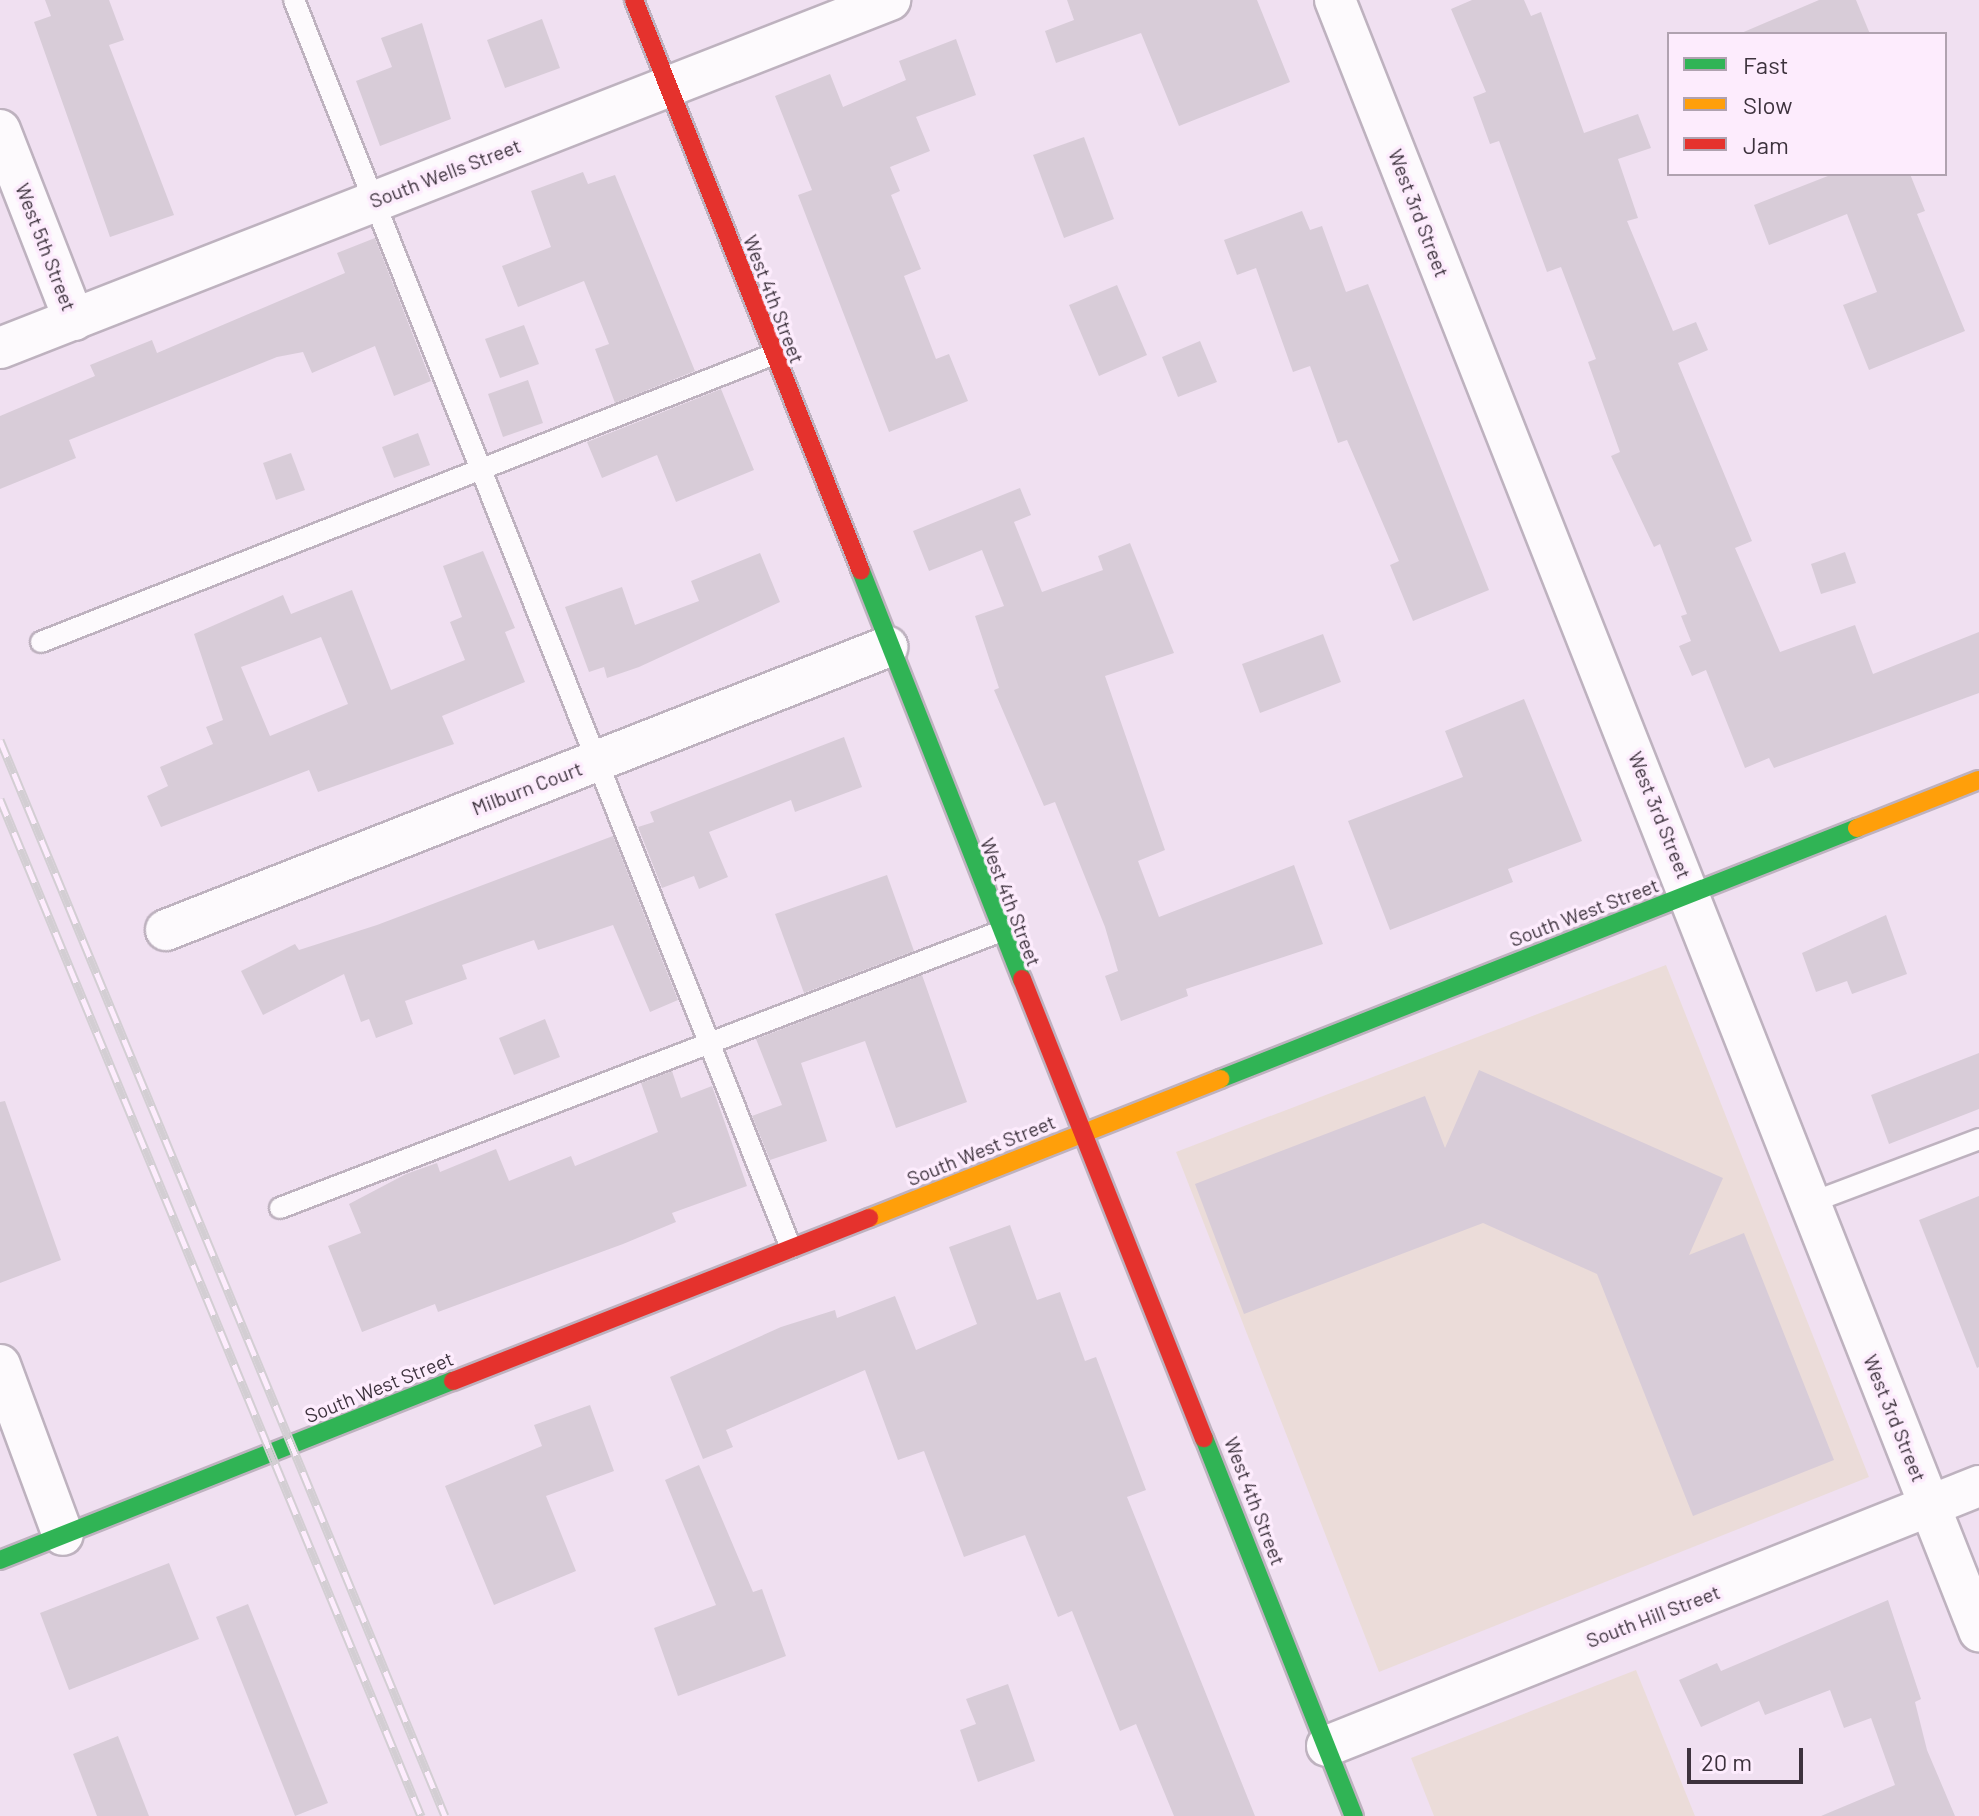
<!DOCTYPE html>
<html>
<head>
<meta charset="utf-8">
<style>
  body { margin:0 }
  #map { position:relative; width:1979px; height:1816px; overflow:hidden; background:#f0e0f1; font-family:Barlow,sans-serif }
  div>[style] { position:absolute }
  .commercial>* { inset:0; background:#ebdcd9 }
  .building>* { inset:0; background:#d8ccd8 }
  .roads { filter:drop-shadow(2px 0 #beb2bf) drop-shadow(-2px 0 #beb2bf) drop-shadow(0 2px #beb2bf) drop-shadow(0 -2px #beb2bf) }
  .lane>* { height:20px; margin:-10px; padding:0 10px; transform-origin:10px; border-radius:10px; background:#fdfafd }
  .street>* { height:40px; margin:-20px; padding:0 20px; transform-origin:20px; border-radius:20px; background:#fdfafd }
  .fast>* { height:18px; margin:-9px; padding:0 9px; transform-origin:9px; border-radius:9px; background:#30b455 }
  .slow>* { height:18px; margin:-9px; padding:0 9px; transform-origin:9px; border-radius:9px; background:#ff9f0a }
  .jam>* { height:18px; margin:-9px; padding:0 9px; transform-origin:9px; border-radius:9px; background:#e5322d }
  .rail>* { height:9px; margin-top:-4.5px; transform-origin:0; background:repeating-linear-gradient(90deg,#fdecfd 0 18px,#d3ced3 0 36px); box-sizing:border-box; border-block:2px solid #d3ced3 }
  span { translate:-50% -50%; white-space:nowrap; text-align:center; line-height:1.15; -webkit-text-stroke:7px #fdecfd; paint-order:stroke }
  .street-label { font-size:20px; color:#3d323d }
  .legend { position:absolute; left:1667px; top:32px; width:280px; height:144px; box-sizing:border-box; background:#fdecfd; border:2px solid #b0a2b0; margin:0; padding:10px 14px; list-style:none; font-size:24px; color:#3d323d }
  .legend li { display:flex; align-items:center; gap:16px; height:40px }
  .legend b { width:40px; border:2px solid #b0a2b0 }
  .scale { position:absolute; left:1687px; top:1748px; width:116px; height:36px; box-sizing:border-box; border:4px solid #3d323d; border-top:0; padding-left:10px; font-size:24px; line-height:28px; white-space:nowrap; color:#3d323d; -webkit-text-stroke:6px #fdecfd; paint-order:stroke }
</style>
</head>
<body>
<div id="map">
  <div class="commercial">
    <i style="clip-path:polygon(1666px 965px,1869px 1477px,1379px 1672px,1176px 1152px)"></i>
    <i style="clip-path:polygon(1636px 1670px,1695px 1816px,1434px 1816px,1411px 1758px)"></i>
  </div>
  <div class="building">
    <i style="clip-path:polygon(45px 0,109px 0,124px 40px,109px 45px,174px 215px,110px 237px,34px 22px,51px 16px)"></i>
    <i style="clip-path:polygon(1067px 0,1257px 0,1290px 82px,1179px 126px,1141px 33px,1056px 63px,1045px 31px,1074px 20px)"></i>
    <i style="clip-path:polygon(1472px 0,1524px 0,1531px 16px,1541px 12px,1584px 133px,1638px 114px,1651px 148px,1618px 159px,1638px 218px,1627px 221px,1673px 331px,1696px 322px,1708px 350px,1678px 363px,1752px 541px,1735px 548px,1780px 652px,1855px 625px,1873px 674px,1979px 632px,1979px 693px,1774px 768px,1769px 758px,1745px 768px,1706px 670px,1692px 676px,1679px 646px,1691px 641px,1681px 616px,1687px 614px,1660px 544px,1654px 547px,1611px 456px,1620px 452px,1588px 362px,1596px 359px,1561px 267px,1547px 272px,1499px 141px,1490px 144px,1473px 97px,1486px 92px,1451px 9px)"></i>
    <i style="clip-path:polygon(1819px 0,1856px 0,1870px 34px,1739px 34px)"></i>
    <i style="clip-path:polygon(542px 19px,560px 68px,505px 88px,487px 40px)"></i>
    <i style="clip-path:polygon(422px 23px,451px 119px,380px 146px,356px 81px,392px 67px,381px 38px)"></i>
    <i style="clip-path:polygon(956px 39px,976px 95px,916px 117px,930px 151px,890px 167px,900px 191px,891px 195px,921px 269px,904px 276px,936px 359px,949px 354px,968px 401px,889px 432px,798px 195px,812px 190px,775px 96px,830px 74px,843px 107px,906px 80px,899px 61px)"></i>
    <i style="clip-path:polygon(1084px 137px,1114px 219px,1064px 238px,1033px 155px)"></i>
    <i style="clip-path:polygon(583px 172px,588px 184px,615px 175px,695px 371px,615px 403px,595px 349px,609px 344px,584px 281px,518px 307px,502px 266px,551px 247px,531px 191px)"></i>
    <i style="clip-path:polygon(1833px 174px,1910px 174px,1925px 211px,1917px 214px,1965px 331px,1869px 370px,1843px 305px,1877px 292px,1847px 214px,1769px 245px,1754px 205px)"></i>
    <i style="clip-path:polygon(1302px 211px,1310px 230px,1322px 226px,1346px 292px,1368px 284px,1489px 590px,1413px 621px,1390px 565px,1399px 561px,1347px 440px,1338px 443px,1310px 366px,1293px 372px,1256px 268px,1237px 275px,1224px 240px)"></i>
    <i style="clip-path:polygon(375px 238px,431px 381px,394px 396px,375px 346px,312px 373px,303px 352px,277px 357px,69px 440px,76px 458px,0 489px,0 416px,95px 376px,90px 365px,152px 340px,157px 353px,345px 273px,337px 253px)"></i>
    <i style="clip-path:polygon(1117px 285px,1147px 355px,1099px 376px,1069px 305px)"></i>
    <i style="clip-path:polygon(524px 325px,539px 364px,500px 378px,485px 339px)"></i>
    <i style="clip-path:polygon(1200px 341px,1217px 382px,1178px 397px,1162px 357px)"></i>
    <i style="clip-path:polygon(528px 380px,543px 423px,503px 437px,488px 394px)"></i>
    <i style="clip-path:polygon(721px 389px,754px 470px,676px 502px,657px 455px,602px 478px,587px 442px)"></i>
    <i style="clip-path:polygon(418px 433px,430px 465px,394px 478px,382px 447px)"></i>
    <i style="clip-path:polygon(291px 453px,305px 490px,276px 500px,263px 463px)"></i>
    <i style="clip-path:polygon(1020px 488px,1031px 515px,1014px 522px,1042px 592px,1103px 570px,1098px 556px,1130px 543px,1174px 653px,1105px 676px,1165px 850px,1138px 861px,1159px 917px,1294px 865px,1323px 944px,1186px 989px,1188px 996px,1121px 1021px,1105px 976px,1118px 971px,1105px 927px,1055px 802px,1044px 806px,994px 690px,999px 688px,975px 616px,1004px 606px,982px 550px,929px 571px,913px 531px)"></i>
    <i style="clip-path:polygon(evenodd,483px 551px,515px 628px,505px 632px,525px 682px,442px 716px,454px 744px,318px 792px,309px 770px,161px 827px,147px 796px,168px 786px,160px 767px,213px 744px,206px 727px,223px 720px,194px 634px,283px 595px,291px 614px,352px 590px,391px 690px,465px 660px,450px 622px,462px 617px,443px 566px,483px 551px,321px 637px,348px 704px,270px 736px,241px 667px,321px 637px)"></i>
    <i style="clip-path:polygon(1845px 552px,1856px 583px,1821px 594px,1811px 564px)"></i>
    <i style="clip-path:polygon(760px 553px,780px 602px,639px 667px,607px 678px,604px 667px,589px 672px,565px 607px,622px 587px,635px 625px,699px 601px,691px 581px)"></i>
    <i style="clip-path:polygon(1323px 634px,1341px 682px,1260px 713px,1242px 664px)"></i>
    <i style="clip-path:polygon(1524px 699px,1582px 841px,1508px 869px,1513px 882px,1390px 930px,1348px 821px,1463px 777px,1445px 731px)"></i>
    <i style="clip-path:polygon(844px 737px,862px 787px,795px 812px,791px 800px,709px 832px,728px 877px,699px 889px,694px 876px,662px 888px,638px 827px,654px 822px,650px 812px)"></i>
    <i style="clip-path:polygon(613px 836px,678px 1000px,650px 1012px,613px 925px,538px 950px,534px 940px,462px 965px,467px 979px,405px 1001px,413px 1024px,376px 1038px,369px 1019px,361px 1022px,344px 974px,263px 1015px,241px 971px,295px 944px,299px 950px,377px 925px)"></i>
    <i style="clip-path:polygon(887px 875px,914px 951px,804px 993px,775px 914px)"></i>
    <i style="clip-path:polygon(1886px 915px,1907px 974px,1852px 994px,1847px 981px,1816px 992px,1802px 953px)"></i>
    <i style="clip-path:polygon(922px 975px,967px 1102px,896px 1128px,865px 1041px,801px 1063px,827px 1141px,770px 1160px,752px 1116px,782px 1105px,756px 1039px)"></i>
    <i style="clip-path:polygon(545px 1019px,560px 1057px,514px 1075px,499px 1038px)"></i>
    <i style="clip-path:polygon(1979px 1053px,1979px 1109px,1889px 1144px,1871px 1095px)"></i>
    <i style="clip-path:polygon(1479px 1070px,1723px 1178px,1689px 1255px,1744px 1233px,1834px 1460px,1693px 1516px,1597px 1274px,1483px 1223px,1244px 1314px,1195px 1184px,1425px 1096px,1445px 1148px)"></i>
    <i style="clip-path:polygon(672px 1071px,681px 1098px,712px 1086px,747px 1186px,672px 1213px,676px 1222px,623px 1244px,438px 1312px,435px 1304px,362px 1332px,328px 1246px,361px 1233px,349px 1204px,406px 1174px,437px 1163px,440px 1172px,496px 1149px,509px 1181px,571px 1156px,575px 1166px,658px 1132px,641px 1083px)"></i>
    <i style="clip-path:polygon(5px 1101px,61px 1260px,0 1283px,0 1102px)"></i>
    <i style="clip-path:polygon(1979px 1196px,1979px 1367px,1977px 1368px,1919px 1220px)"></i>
    <i style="clip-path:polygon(1010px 1225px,1037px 1300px,1060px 1292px,1085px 1361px,1096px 1357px,1146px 1490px,1127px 1497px,1255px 1816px,1174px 1816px,1136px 1724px,1120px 1731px,1072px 1611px,1058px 1617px,1025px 1535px,964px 1557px,924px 1451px,898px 1460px,865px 1370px,726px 1430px,733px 1447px,703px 1459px,670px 1377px,781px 1327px,835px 1310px,837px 1318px,895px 1296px,916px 1350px,977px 1324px,949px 1247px)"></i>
    <i style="clip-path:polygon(590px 1405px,614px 1471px,546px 1496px,576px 1571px,494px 1605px,445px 1486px,542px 1446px,534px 1425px)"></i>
    <i style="clip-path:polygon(699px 1465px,753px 1592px,762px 1589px,786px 1656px,678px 1696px,654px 1628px,716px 1605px,665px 1480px)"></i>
    <i style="clip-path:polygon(169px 1563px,199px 1639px,69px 1690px,40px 1613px)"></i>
    <i style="clip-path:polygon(1888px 1600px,1921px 1699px,1915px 1702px,1927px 1750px,1955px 1816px,1821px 1816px,1895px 1785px,1871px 1718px,1844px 1728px,1830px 1690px,1765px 1715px,1759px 1701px,1701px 1727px,1679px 1680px,1717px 1663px,1721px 1671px)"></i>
    <i style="clip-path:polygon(248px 1604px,328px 1803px,295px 1816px,216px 1617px)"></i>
    <i style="clip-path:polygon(1008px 1684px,1035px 1761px,978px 1782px,960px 1730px,976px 1724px,966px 1699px)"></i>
    <i style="clip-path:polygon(118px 1736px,149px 1816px,97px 1816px,73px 1754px)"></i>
  </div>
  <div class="roads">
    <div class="lane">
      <i style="left:294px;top:0;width:1343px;rotate:68.29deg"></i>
      <i style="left:41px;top:642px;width:785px;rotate:-21.44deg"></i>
      <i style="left:1810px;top:1203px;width:181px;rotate:-20.7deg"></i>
      <i style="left:280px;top:1208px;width:770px;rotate:-21deg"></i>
    </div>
    <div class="street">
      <i style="left:1335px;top:0;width:1754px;rotate:68.45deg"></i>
      <i style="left:0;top:130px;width:204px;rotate:68.7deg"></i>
      <i style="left:0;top:348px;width:956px;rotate:-21.36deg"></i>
      <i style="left:166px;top:930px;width:775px;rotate:-21.43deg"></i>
      <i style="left:0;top:1365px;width:181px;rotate:69.7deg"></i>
      <i style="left:1327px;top:1746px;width:702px;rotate:-21.74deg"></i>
    </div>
    <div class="fast">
      <i style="left:861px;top:571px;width:439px;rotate:68.5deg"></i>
      <i style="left:1220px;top:1079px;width:685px;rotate:-21.51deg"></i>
      <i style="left:1204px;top:1438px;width:407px;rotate:68.4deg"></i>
      <i style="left:0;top:1560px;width:487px;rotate:-21.6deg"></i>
    </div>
    <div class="slow">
      <i style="left:1857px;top:828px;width:131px;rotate:-21.5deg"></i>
      <i style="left:869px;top:1218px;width:378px;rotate:-21.6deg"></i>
    </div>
    <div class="jam">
      <i style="left:634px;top:0;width:614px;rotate:68.32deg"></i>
      <i style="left:1022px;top:979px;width:494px;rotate:68.4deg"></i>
      <i style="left:453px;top:1381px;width:447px;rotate:-21.4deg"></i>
    </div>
  </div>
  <div class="rail">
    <i style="left:0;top:740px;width:1164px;rotate:67.53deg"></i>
    <i style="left:0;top:799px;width:1101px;rotate:67.51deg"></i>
  </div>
  <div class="street-label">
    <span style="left:445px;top:173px;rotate:-21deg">South Wells Street</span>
    <span style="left:1419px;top:213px;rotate:69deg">West 3rd Street</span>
    <span style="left:46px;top:247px;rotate:69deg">West 5th Street</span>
    <span style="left:774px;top:299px;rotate:69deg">West 4th Street</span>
    <span style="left:527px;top:788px;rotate:-21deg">Milburn Court</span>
    <span style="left:1660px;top:815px;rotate:68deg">West 3rd Street</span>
    <span style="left:1011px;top:902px;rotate:69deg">West 4th Street</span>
    <span style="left:1584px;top:912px;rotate:-21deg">South West Street</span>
    <span style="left:981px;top:1150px;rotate:-22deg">South West Street</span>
    <span style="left:379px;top:1387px;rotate:-22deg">South West Street</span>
    <span style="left:1895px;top:1418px;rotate:68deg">West 3rd Street</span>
    <span style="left:1255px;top:1501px;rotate:69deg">West 4th Street</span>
    <span style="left:1653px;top:1616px;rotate:-21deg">South Hill Street</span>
  </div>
  <ul class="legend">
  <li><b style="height:10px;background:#30b455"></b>Fast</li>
  <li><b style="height:10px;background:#ff9f0a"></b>Slow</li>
  <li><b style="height:10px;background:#e5322d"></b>Jam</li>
  </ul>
  <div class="scale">20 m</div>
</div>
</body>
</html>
